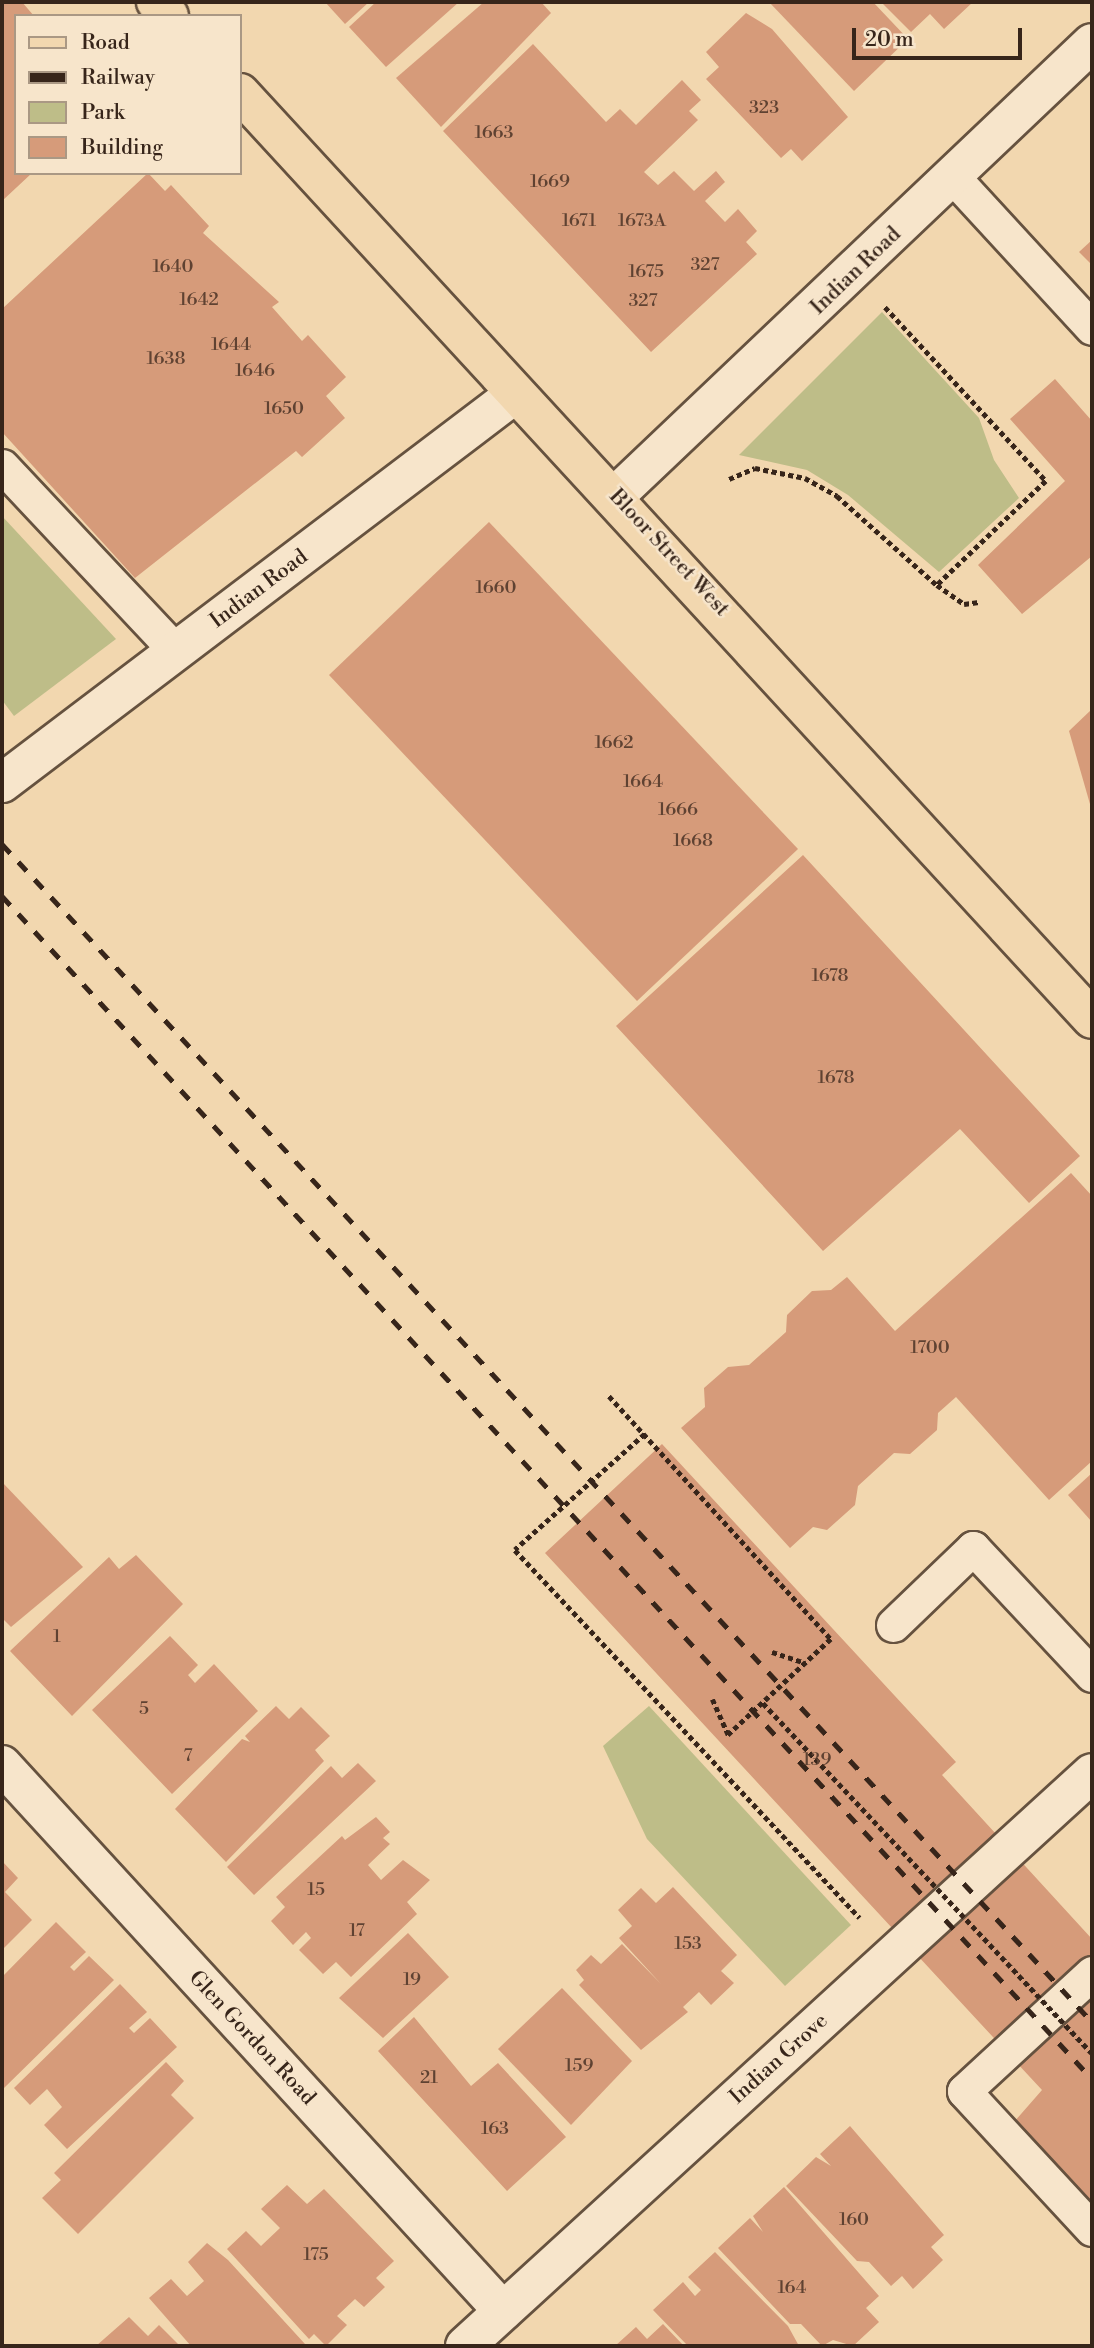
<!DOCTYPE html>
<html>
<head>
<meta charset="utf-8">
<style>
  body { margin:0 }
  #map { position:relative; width:1094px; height:2348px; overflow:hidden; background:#f2d7af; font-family:"Libre Bodoni",serif }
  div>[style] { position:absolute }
  .green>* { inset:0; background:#bebd88 }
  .building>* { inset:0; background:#d69b7a }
  .path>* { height:4.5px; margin-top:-2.25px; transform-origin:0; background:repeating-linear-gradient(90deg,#37251a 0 5px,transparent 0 8.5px) }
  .roads { filter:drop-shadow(2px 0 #66523f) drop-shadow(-2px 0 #66523f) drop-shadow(0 2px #66523f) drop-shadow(0 -2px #66523f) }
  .lane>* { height:33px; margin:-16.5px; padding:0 16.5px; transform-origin:16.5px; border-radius:16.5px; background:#f7e5cb }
  .street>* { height:38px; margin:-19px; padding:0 19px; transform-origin:19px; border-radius:19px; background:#f7e5cb }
  .primary>* { height:38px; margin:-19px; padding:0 19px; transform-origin:19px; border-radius:19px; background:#f2d7af }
  .rail>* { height:5px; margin-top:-2.5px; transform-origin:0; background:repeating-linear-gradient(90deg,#37251a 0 12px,transparent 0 24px) }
  .path-bridge>* { height:4.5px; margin-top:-2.25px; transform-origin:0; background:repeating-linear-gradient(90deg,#37251a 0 5px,transparent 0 8.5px) }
  span { translate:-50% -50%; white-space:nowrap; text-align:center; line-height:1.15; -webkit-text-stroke:5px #f7e5cb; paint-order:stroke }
  .number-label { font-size:18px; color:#5f4232 }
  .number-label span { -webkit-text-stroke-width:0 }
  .street-label { font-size:21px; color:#37251a }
  .frame { position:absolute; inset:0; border:4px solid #37251a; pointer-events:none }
  .legend { position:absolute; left:14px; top:14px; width:228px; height:161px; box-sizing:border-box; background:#f7e5cb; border:2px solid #aa9884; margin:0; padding:9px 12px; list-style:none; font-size:21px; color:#37251a }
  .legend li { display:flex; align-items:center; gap:14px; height:35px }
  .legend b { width:35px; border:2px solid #aa9884 }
  .scale { position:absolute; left:852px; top:28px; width:170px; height:32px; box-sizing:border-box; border:4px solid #37251a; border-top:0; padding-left:9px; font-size:21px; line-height:24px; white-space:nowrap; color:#37251a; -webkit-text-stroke:5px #f7e5cb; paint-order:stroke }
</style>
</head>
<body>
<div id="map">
  <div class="green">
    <i style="clip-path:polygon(882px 312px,979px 418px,994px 460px,1019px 498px,939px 572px,848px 495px,807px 470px,739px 455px)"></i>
    <i style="clip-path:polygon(2px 516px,116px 639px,14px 716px,2px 700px)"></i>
    <i style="clip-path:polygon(649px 1706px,851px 1925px,785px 1986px,647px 1839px,603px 1746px)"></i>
  </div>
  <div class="building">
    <i style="clip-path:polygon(2px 2px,22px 2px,34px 16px,16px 16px,16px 173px,32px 173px,2px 201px)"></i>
    <i style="clip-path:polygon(325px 2px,369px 2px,345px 24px)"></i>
    <i style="clip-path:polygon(376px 2px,459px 2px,386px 67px,349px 27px)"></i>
    <i style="clip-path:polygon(484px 2px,541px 2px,551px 13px,441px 127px,396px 78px)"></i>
    <i style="clip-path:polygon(769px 2px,873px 2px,908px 39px,854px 91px)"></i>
    <i style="clip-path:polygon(881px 2px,973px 2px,944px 29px,930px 14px,911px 32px)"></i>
    <i style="clip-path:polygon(746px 13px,772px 29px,848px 117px,802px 161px,791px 149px,781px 158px,706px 79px,719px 67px,706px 52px)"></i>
    <i style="clip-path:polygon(533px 44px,606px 122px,620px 109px,636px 125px,682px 80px,701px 100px,689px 111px,698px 120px,644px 172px,658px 185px,674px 171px,694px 191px,716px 171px,725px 182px,705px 201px,725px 222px,738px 209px,757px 231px,746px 242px,757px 254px,651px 352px,443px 131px)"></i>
    <i style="clip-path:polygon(148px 173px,165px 191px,171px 185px,209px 226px,203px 233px,279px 302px,272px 307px,302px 341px,308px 335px,346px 377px,326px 396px,345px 418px,302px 457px,296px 451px,135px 578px,2px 432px,2px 309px)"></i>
    <i style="clip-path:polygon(1092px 240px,1092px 265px,1079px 252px)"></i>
    <i style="clip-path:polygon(1055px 379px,1092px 421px,1092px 556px,1022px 614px,978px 565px,1065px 481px,1010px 419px)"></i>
    <i style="clip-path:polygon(489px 522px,798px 849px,637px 1001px,329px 675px)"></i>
    <i style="clip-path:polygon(1092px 709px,1092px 811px,1069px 731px)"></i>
    <i style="clip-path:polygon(803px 855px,1080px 1156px,1029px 1203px,960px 1129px,823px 1251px,616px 1026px)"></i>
    <i style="clip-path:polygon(1071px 1173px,1092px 1196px,1092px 1461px,1049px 1500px,956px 1397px,938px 1413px,937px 1430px,910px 1454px,894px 1453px,858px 1486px,855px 1505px,827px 1530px,813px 1527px,790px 1548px,681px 1428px,705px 1407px,704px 1388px,728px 1367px,749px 1365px,786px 1332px,787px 1315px,812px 1291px,831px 1290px,847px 1277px,895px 1331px)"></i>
    <i style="clip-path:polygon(662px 1444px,956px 1762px,942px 1775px,1092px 1939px,1092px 2209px,1015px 2121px,1042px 2090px,545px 1553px)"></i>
    <i style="clip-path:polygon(1092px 1473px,1092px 1522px,1068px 1495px)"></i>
    <i style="clip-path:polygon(2px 1482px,83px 1567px,11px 1627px,2px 1618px)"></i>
    <i style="clip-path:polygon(136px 1555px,183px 1604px,72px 1716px,10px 1651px,109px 1557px,119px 1569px)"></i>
    <i style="clip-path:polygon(170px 1636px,198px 1665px,188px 1675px,195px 1683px,214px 1664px,258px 1711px,172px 1794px,92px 1710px)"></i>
    <i style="clip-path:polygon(276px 1706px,289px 1719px,301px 1707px,330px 1736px,315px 1750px,324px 1761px,226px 1862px,175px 1809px,242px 1739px,250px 1742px,245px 1736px)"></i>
    <i style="clip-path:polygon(358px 1763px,376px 1781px,254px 1895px,227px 1867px,331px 1766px,342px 1778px)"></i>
    <i style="clip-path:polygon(376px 1817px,390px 1832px,383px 1838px,390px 1844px,368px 1865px,381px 1880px,403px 1860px,430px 1880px,407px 1902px,417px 1914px,351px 1977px,336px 1962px,323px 1974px,299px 1950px,311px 1938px,306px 1932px,293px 1945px,271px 1921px,285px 1907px,276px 1897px,342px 1836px,345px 1840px)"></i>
    <i style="clip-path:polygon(2px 1861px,18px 1878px,5px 1892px,32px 1920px,2px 1950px)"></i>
    <i style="clip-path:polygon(673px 1887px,737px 1955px,721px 1971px,734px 1983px,711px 2005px,699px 1992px,683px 2007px,688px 2012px,641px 2050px,579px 1985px,584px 1980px,576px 1970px,591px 1955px,601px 1964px,622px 1944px,661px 1984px,619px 1938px,632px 1926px,618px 1910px,641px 1888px,656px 1903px)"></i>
    <i style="clip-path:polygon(56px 1922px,86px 1952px,70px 1967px,74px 1971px,89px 1956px,114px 1980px,2px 2090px,2px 1977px)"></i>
    <i style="clip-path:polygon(408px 1933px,449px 1977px,383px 2038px,339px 1998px)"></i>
    <i style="clip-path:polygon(120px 1984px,147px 2012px,129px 2028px,134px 2033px,150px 2018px,177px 2047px,67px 2149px,44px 2125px,62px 2107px,47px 2089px,30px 2105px,14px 2088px)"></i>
    <i style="clip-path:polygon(562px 1988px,632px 2061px,571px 2125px,498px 2049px)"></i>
    <i style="clip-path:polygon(414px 2017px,471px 2086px,498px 2063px,566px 2137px,507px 2191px,378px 2051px)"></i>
    <i style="clip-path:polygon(166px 2062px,184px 2081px,171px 2095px,194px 2118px,78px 2234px,42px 2198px,61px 2180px,54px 2173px)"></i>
    <i style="clip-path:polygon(850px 2126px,944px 2235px,931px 2247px,943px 2260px,913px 2289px,902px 2276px,891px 2286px,869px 2262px,857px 2261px,786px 2186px,816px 2157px,831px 2166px,820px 2154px)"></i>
    <i style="clip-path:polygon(287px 2185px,307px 2204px,324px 2189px,394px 2261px,376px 2278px,385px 2287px,364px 2307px,355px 2299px,337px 2316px,347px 2325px,326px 2346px,314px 2334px,309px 2339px,227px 2249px,246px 2231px,261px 2246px,280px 2228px,261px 2209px)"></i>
    <i style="clip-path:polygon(784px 2187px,879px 2296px,866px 2308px,879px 2322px,853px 2346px,833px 2340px,822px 2346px,801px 2324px,790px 2324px,718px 2248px,750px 2218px,763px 2232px,753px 2216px)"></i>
    <i style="clip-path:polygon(207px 2243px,228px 2260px,305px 2344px,191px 2346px,149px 2298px,171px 2279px,187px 2296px,204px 2281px,188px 2262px)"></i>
    <i style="clip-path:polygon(715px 2252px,788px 2326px,799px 2346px,688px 2346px,653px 2310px,683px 2282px,695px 2296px,701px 2290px,688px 2277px)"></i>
    <i style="clip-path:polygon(129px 2317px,148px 2336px,159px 2325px,180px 2346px,96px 2346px)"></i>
    <i style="clip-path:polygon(663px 2324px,684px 2346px,615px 2346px,636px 2327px,647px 2339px)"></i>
  </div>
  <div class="path">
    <i style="left:885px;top:307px;width:237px;rotate:47.2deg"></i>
    <i style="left:1046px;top:481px;width:151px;rotate:136.3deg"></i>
    <i style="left:729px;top:479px;width:28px;rotate:-23deg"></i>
    <i style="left:755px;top:468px;width:51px;rotate:11.3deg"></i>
    <i style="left:805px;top:478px;width:37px;rotate:29deg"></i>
    <i style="left:837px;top:496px;width:134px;rotate:41.7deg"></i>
    <i style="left:937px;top:585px;width:33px;rotate:35deg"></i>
    <i style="left:964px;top:604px;width:15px;rotate:-8deg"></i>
    <i style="left:609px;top:1396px;width:329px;rotate:47.6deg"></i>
    <i style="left:831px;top:1639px;width:141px;rotate:137deg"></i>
    <i style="left:728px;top:1735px;width:39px;rotate:-114deg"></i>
    <i style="left:645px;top:1434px;width:174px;rotate:138.3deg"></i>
    <i style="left:515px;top:1550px;width:504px;rotate:46.85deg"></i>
    <i style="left:772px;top:1652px;width:35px;rotate:18deg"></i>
  </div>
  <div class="roads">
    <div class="lane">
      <i style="left:953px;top:177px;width:205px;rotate:47.4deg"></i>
      <i style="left:2px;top:466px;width:254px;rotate:46.8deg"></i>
      <i style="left:893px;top:1625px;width:111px;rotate:-43.9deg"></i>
      <i style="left:973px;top:1548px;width:174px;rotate:46.9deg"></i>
      <i style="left:1092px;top:1973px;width:174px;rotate:137.3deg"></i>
      <i style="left:964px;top:2091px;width:188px;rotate:47.2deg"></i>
    </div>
    <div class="street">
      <i style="left:616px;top:495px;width:656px;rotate:-43.52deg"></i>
      <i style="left:2px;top:783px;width:644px;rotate:-37.17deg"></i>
      <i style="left:2px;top:1765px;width:741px;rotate:47.46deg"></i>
      <i style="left:465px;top:2346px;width:849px;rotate:-42.42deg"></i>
    </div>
    <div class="primary">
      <i style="left:156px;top:2px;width:19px;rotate:47deg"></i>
      <i style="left:240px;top:93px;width:1258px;rotate:47.38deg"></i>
    </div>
  </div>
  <div class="rail">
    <i style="left:2px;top:844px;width:1605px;rotate:47.22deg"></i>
    <i style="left:2px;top:896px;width:1609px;rotate:47.34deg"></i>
  </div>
  <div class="path-bridge">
    <i style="left:763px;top:1703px;width:480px;rotate:46.8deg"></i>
  </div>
  <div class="number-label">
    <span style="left:764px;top:108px">323</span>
    <span style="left:494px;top:133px">1663</span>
    <span style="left:550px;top:182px">1669</span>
    <span style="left:579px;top:221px">1671</span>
    <span style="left:642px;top:221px">1673A</span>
    <span style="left:705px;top:265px">327</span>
    <span style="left:173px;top:267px">1640</span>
    <span style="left:646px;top:272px">1675</span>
    <span style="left:199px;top:300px">1642</span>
    <span style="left:643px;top:301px">327</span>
    <span style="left:231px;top:345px">1644</span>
    <span style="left:166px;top:359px">1638</span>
    <span style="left:255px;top:371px">1646</span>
    <span style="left:284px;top:409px">1650</span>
    <span style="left:496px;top:588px">1660</span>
    <span style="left:614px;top:743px">1662</span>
    <span style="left:643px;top:782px">1664</span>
    <span style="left:678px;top:810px">1666</span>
    <span style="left:693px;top:841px">1668</span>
    <span style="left:830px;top:976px">1678</span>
    <span style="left:836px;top:1078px">1678</span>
    <span style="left:930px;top:1348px">1700</span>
    <span style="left:57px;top:1637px">1</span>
    <span style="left:144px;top:1709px">5</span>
    <span style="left:188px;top:1756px">7</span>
    <span style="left:817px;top:1760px">139</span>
    <span style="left:316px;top:1890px">15</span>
    <span style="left:357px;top:1931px">17</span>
    <span style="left:688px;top:1944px">153</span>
    <span style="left:412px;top:1980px">19</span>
    <span style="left:579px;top:2066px">159</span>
    <span style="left:429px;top:2078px">21</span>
    <span style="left:495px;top:2129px">163</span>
    <span style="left:854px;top:2220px">160</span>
    <span style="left:316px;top:2255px">175</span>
    <span style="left:792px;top:2288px">164</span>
  </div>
  <div class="street-label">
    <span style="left:856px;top:271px;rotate:-44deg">Indian Road</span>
    <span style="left:669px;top:553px;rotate:47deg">Bloor Street West</span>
    <span style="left:259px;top:589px;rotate:-37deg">Indian Road</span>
    <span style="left:252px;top:2038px;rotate:47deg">Glen Gordon Road</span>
    <span style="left:779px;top:2059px;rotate:-42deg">Indian Grove</span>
  </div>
  <div class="frame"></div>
  <ul class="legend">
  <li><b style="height:9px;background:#f2d7af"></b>Road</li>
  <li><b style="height:9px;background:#37251a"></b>Railway</li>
  <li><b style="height:19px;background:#bebd88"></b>Park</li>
  <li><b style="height:19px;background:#d69b7a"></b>Building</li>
  </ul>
  <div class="scale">20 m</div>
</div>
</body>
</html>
